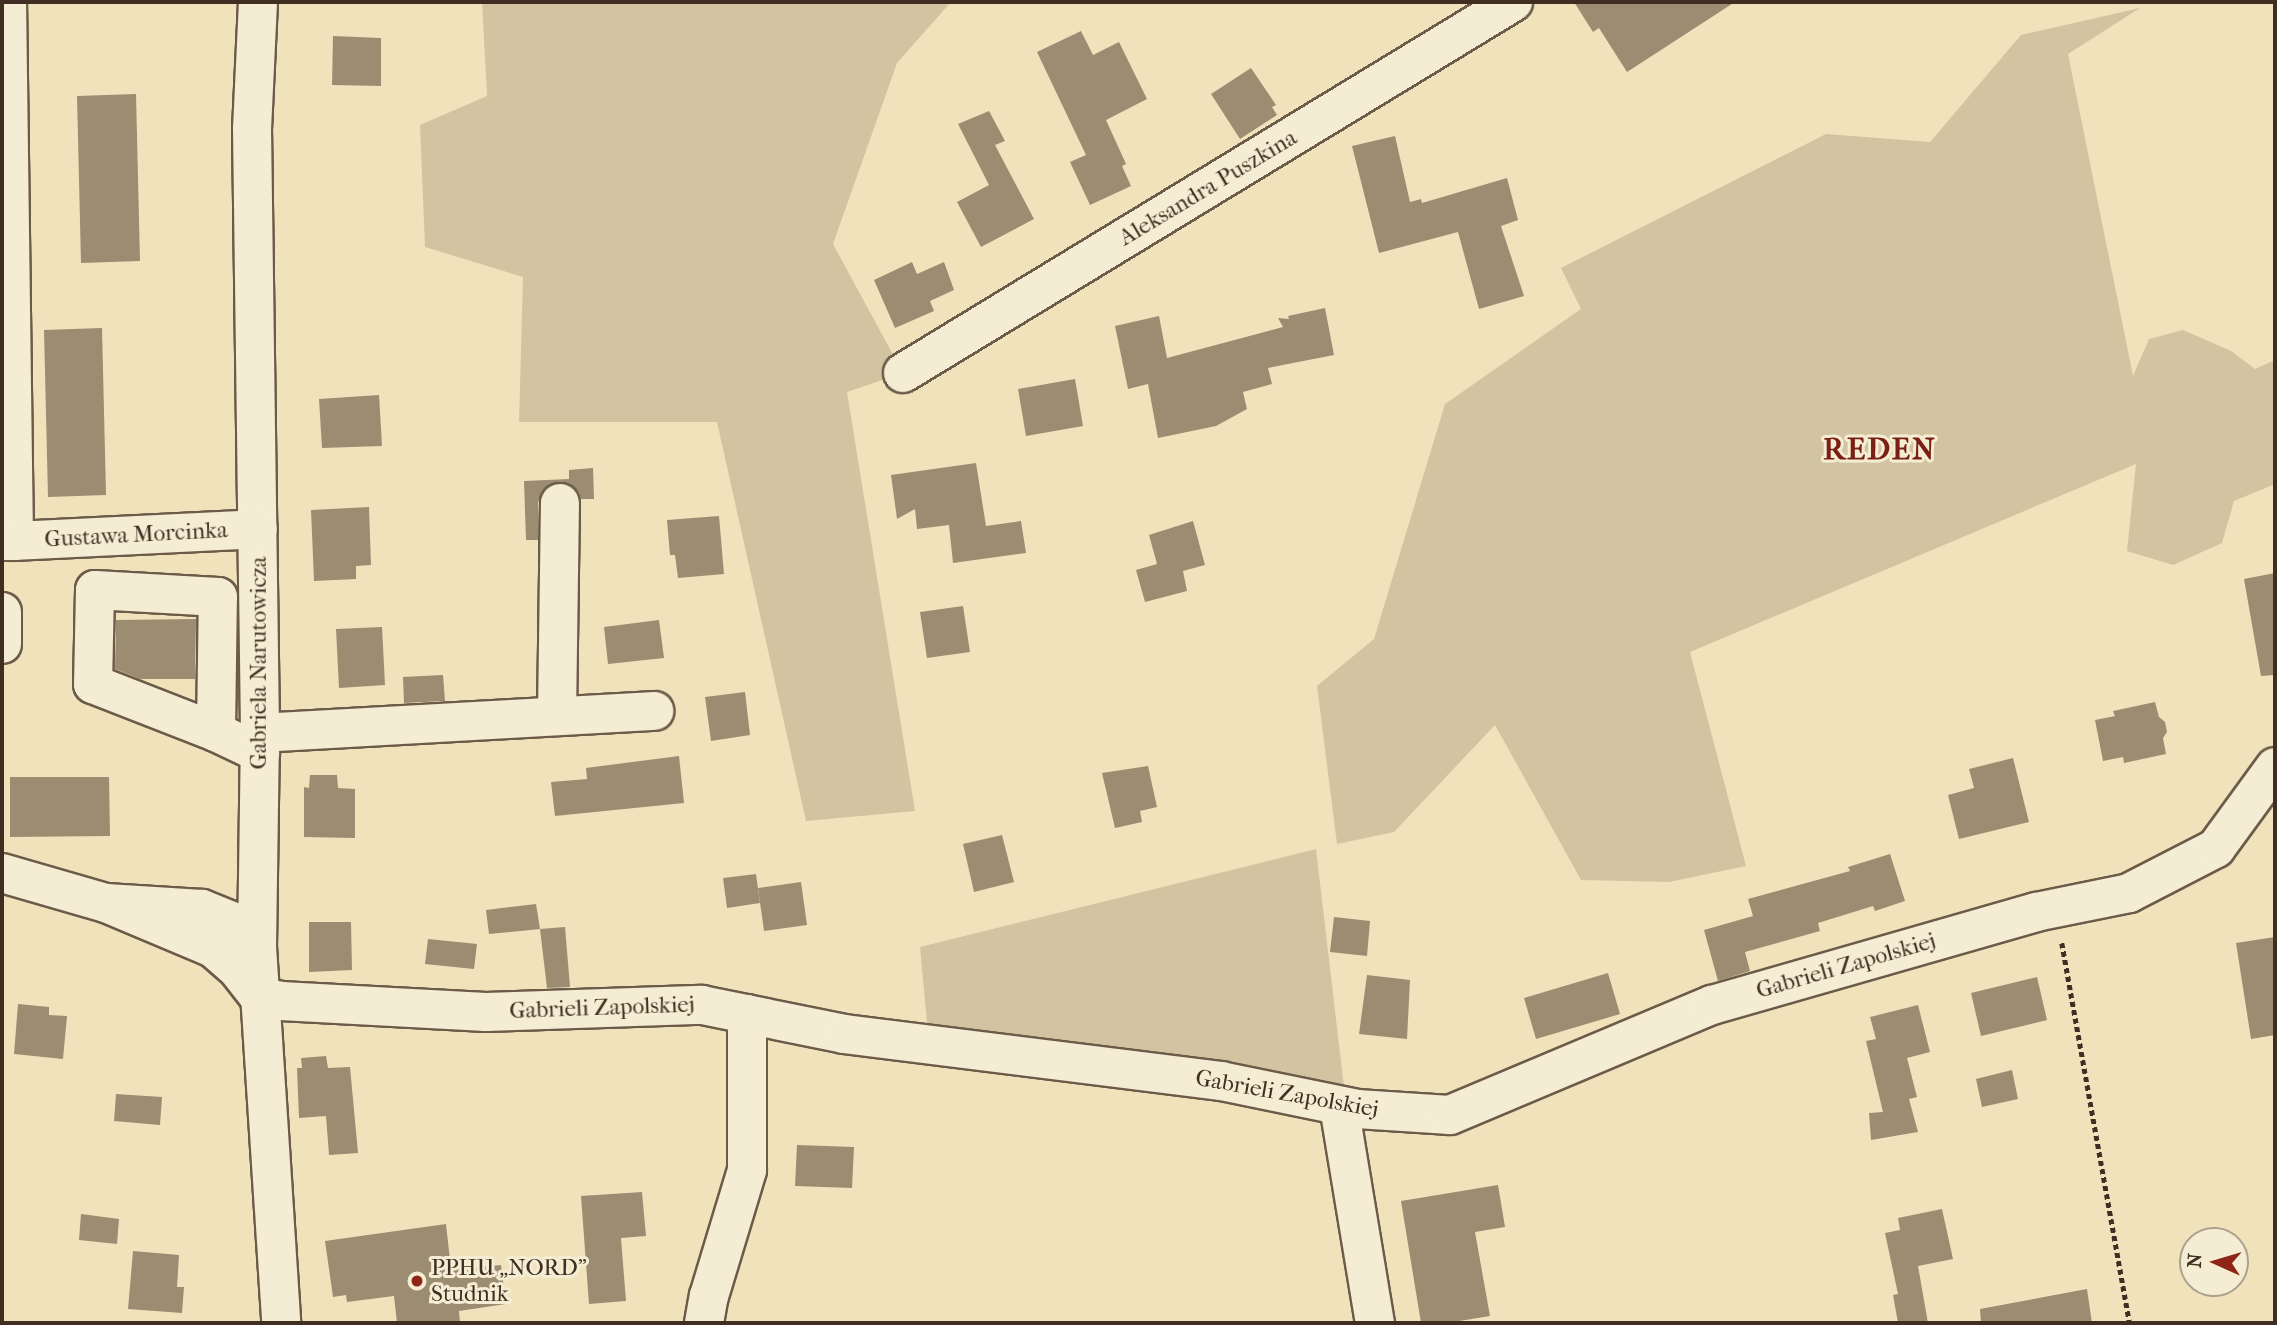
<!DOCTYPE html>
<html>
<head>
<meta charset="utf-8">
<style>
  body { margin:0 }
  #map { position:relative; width:2277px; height:1325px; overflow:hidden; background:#f0e3bb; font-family:"IM FELL French Canon",serif }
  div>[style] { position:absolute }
  .green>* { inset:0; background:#d2c4a1 }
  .building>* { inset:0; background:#9c8c72 }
  .path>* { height:4.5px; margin-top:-2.25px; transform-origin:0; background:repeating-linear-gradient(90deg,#402e23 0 5px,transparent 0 8.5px) }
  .roads { filter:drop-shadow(2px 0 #6c5b49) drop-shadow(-2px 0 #6c5b49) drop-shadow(0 2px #6c5b49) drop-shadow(0 -2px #6c5b49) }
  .minor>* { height:38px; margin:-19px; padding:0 19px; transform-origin:19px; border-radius:19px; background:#f5edd3 }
  .dots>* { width:19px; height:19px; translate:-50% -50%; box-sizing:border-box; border:4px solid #f5edd3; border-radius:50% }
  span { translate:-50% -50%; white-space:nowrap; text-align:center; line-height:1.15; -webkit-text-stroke:6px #f5edd3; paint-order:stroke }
  .street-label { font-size:23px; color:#402e23 }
  .poi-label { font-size:23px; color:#402e23 }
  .left { translate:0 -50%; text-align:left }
  .district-label { font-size:30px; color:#7a1f14; font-weight:700; letter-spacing:2px }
  .frame { position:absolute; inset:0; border:4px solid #402e23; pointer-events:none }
  .north { position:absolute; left:2179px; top:1227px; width:70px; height:70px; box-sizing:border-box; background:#f5edd3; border:2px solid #ada18d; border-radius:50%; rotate:274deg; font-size:19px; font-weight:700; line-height:28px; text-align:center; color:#402e23 }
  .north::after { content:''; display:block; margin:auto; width:24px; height:32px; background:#8f2418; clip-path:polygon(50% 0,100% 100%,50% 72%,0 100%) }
</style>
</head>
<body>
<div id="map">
  <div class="green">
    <i style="clip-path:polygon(482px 2px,951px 2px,897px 63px,833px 244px,903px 373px,847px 392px,915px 811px,806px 821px,717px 422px,519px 422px,523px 277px,425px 247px,420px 125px,487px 96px)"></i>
    <i style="clip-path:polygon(2140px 8px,2068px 54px,2133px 376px,2149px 339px,2183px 330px,2231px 351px,2255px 369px,2275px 360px,2275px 484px,2234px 501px,2222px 543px,2173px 565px,2127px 551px,2136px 464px,1690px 652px,1746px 866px,1669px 882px,1581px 880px,1495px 725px,1394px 832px,1337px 844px,1317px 686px,1374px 639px,1445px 404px,1581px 309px,1561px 268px,1826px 134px,1930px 142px,2021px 35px)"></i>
    <i style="clip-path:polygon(1316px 849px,1344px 1087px,1184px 1060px,927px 1023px,920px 947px)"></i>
  </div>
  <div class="building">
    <i style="clip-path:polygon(1574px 2px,1735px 2px,1627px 72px,1599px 28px,1593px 32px)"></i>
    <i style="clip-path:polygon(1081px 31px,1093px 55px,1119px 42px,1147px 99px,1106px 120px,1126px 164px,1122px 166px,1131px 186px,1090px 205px,1070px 162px,1086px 155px,1037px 52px)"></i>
    <i style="clip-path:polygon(333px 36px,381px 38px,381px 86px,332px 85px)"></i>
    <i style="clip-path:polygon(1251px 68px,1276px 105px,1272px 107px,1277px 115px,1240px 139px,1211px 94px)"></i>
    <i style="clip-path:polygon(136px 94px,140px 261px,81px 263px,77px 96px)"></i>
    <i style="clip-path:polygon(989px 111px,1005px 141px,995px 145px,1034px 219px,981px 247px,957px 202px,989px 185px,958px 124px)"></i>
    <i style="clip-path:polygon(1395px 136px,1410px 202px,1421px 199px,1422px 203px,1507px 178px,1518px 220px,1501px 226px,1524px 296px,1479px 309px,1458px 232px,1379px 253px,1352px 146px)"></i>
    <i style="clip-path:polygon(912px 262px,917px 274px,944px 262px,954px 290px,930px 301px,934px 311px,895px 328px,874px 280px)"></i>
    <i style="clip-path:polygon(1325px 308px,1334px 355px,1268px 368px,1272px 384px,1243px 392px,1247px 409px,1216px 426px,1158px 438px,1148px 384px,1128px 389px,1115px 326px,1159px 316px,1167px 358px,1283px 327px,1278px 318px,1289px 319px,1288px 316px)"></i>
    <i style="clip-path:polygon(102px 328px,106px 495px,48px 497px,44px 330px)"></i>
    <i style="clip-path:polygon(1075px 379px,1083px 426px,1026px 436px,1018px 389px)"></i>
    <i style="clip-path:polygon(379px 395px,382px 446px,322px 448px,319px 399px)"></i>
    <i style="clip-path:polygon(976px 463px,986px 526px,1021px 521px,1026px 553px,953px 563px,949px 525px,917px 529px,915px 509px,897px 519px,891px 475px)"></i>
    <i style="clip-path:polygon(593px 468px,594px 499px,581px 499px,579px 492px,569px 484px,569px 470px)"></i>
    <i style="clip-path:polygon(569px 479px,569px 484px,550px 484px,542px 491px,538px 503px,538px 540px,526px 540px,524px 481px)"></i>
    <i style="clip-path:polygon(369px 507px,371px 565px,356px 566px,356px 579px,314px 581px,311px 510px)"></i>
    <i style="clip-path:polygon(719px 516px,724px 574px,678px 578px,675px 555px,670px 555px,667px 520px)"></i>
    <i style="clip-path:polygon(1193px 521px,1205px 565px,1183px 571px,1187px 591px,1145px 602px,1136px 570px,1157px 564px,1149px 535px)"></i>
    <i style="clip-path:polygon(2275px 573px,2275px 675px,2261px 676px,2244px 579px)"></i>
    <i style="clip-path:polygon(963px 606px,970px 652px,927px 658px,920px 612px)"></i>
    <i style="clip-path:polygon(196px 619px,195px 679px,140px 679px,115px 669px,116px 620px)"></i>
    <i style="clip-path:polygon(659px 620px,664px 658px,608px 664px,604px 627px)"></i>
    <i style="clip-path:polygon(382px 627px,385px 685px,339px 688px,336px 629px)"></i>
    <i style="clip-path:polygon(443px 675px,445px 701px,404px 703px,403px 677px)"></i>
    <i style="clip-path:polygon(745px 692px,750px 735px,711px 741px,705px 697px)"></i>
    <i style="clip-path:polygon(2155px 702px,2159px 717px,2165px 722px,2167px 732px,2163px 738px,2166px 754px,2124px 763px,2123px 757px,2103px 761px,2095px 720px,2115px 716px,2113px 711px)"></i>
    <i style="clip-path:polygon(679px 756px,684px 803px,555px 816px,551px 782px,587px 779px,586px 768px)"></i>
    <i style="clip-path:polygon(2013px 758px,2029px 822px,1959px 839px,1948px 795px,1974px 788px,1969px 769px)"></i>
    <i style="clip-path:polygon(1148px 766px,1157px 807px,1140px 811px,1142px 822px,1115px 828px,1102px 773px)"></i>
    <i style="clip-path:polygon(310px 775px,337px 775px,338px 788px,355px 789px,355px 838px,304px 837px,304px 787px,309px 788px)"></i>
    <i style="clip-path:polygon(10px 777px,109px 777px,110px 836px,10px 837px)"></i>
    <i style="clip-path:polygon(1002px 835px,1014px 882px,974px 892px,963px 844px)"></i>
    <i style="clip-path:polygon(1890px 854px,1905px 901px,1875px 911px,1873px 906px,1818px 923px,1820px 931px,1745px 952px,1750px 971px,1718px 981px,1704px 930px,1753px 916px,1748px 899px,1850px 871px,1848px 867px)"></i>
    <i style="clip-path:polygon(756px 874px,760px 903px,727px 908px,723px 878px)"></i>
    <i style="clip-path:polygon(801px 882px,807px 925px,764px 931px,758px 888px)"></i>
    <i style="clip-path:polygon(536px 904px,540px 929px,489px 934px,486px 910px)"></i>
    <i style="clip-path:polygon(1334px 917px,1370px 921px,1367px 956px,1330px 952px)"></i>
    <i style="clip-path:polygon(309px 922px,351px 922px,352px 970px,309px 972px)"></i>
    <i style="clip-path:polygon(565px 927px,570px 987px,547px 988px,540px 929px)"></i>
    <i style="clip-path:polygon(2275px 937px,2275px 1035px,2251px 1039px,2236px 943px)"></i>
    <i style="clip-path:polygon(428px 939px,477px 944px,474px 969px,425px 964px)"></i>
    <i style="clip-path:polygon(1608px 973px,1620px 1014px,1536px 1039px,1524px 998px)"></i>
    <i style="clip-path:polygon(1367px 975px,1410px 980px,1407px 1039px,1359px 1034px)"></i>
    <i style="clip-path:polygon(2037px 977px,2047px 1020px,1981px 1036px,1971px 993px)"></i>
    <i style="clip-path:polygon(18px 1004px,49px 1007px,49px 1015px,67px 1016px,63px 1059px,14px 1054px)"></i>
    <i style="clip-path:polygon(1918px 1005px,1930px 1052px,1907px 1058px,1917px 1097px,1909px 1099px,1918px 1132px,1871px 1140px,1869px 1113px,1883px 1112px,1866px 1041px,1876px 1039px,1870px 1017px)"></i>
    <i style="clip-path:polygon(326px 1056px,328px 1068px,350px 1067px,358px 1153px,329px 1155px,326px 1116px,299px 1118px,297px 1068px,302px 1068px,301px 1058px)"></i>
    <i style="clip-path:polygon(2012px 1070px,2018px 1099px,1982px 1107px,1976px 1079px)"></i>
    <i style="clip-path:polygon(116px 1094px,162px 1097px,160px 1125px,114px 1121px)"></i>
    <i style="clip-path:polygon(797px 1145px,854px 1147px,852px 1188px,795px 1186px)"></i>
    <i style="clip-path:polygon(1498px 1185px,1505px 1227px,1475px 1232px,1490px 1316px,1447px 1323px,1421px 1323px,1401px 1201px)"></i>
    <i style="clip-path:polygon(642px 1192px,646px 1236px,621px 1238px,626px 1301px,589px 1304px,581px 1196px)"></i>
    <i style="clip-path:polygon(1942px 1209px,1953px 1259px,1918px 1266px,1928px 1323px,1898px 1323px,1893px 1295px,1898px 1294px,1885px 1233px,1900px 1230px,1898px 1218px)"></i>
    <i style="clip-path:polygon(81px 1214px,119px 1219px,117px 1244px,79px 1240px)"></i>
    <i style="clip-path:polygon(446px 1224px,451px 1269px,501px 1265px,506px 1304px,459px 1311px,460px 1323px,397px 1323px,394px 1296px,347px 1302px,346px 1295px,333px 1297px,325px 1241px)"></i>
    <i style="clip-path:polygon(133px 1251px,179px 1255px,177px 1287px,184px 1287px,182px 1313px,128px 1309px)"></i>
    <i style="clip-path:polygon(2087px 1289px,2092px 1323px,1981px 1323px,1980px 1309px)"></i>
  </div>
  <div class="path">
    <i style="left:2062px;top:943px;width:386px;rotate:79.9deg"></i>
  </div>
  <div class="roads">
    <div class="minor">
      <i style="left:258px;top:2px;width:126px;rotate:92.7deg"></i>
      <i style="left:252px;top:128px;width:605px;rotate:89.24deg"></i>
      <i style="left:260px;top:733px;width:214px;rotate:90.8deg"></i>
      <i style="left:257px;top:947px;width:377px;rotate:86.3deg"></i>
      <i style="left:903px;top:373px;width:714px;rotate:-31.31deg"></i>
      <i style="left:2px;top:541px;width:12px"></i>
      <i style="left:14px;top:541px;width:539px;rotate:-90.74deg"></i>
      <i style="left:14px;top:541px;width:244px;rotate:-2.8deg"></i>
      <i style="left:2px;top:612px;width:32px;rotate:90deg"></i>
      <i style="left:557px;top:716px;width:213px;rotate:-89.2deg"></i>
      <i style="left:216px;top:732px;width:135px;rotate:-89.2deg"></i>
      <i style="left:218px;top:597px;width:123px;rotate:-176.7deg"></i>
      <i style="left:95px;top:590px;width:94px;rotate:91.2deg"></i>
      <i style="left:93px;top:684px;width:132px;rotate:21.3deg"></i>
      <i style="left:216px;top:732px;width:49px;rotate:25.5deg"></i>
      <i style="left:260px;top:733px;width:395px;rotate:-3.2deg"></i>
      <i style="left:2px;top:873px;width:108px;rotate:16.1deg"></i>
      <i style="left:106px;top:903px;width:116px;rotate:22.8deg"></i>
      <i style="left:213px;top:948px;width:16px;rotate:14deg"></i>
      <i style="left:229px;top:952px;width:28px;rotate:-10deg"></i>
      <i style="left:257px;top:947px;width:31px;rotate:-130deg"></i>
      <i style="left:237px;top:923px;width:38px;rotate:-158deg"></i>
      <i style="left:202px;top:909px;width:96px;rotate:-176.4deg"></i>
      <i style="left:213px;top:948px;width:33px;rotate:41deg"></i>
      <i style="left:238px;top:970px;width:34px;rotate:52deg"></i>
      <i style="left:259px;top:997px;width:22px;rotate:10deg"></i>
      <i style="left:281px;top:1001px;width:205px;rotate:3.1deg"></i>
      <i style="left:486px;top:1012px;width:216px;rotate:-1.9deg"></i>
      <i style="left:702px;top:1005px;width:145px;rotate:11.5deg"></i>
      <i style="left:844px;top:1034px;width:380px;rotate:7.1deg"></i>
      <i style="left:1221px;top:1081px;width:139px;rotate:11.6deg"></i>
      <i style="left:1357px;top:1109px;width:93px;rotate:3.7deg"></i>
      <i style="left:1450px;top:1115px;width:284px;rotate:-22.8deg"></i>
      <i style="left:1712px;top:1005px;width:337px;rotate:-16deg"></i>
      <i style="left:2036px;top:912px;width:95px;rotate:-11.5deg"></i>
      <i style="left:2129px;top:893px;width:98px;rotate:-27.3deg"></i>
      <i style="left:2216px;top:848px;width:100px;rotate:-53.9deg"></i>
      <i style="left:1339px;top:1106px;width:220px;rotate:80.6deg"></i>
      <i style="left:704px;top:1323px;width:27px;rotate:-80deg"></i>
      <i style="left:709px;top:1296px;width:132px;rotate:-73.2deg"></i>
      <i style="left:747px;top:1170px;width:156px;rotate:-90deg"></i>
    </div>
  </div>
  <div class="dots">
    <i style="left:417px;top:1281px;background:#8f2418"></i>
  </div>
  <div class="street-label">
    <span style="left:1208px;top:188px;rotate:-31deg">Aleksandra Puszkina</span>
    <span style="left:136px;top:535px;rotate:-3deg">Gustawa Morcinka</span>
    <span style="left:259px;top:663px;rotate:-90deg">Gabriela Narutowicza</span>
    <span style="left:1846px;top:966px;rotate:-16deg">Gabrieli Zapolskiej</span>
    <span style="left:602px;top:1008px;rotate:-2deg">Gabrieli Zapolskiej</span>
    <span style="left:1287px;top:1094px;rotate:10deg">Gabrieli Zapolskiej</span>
  </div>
  <div class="poi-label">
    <span class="left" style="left:431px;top:1281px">PPHU „NORD”<br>Studnik</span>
  </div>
  <div class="district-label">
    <span style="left:1880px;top:450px">REDEN</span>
  </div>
  <div class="frame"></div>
  <div class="north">N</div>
</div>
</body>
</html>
